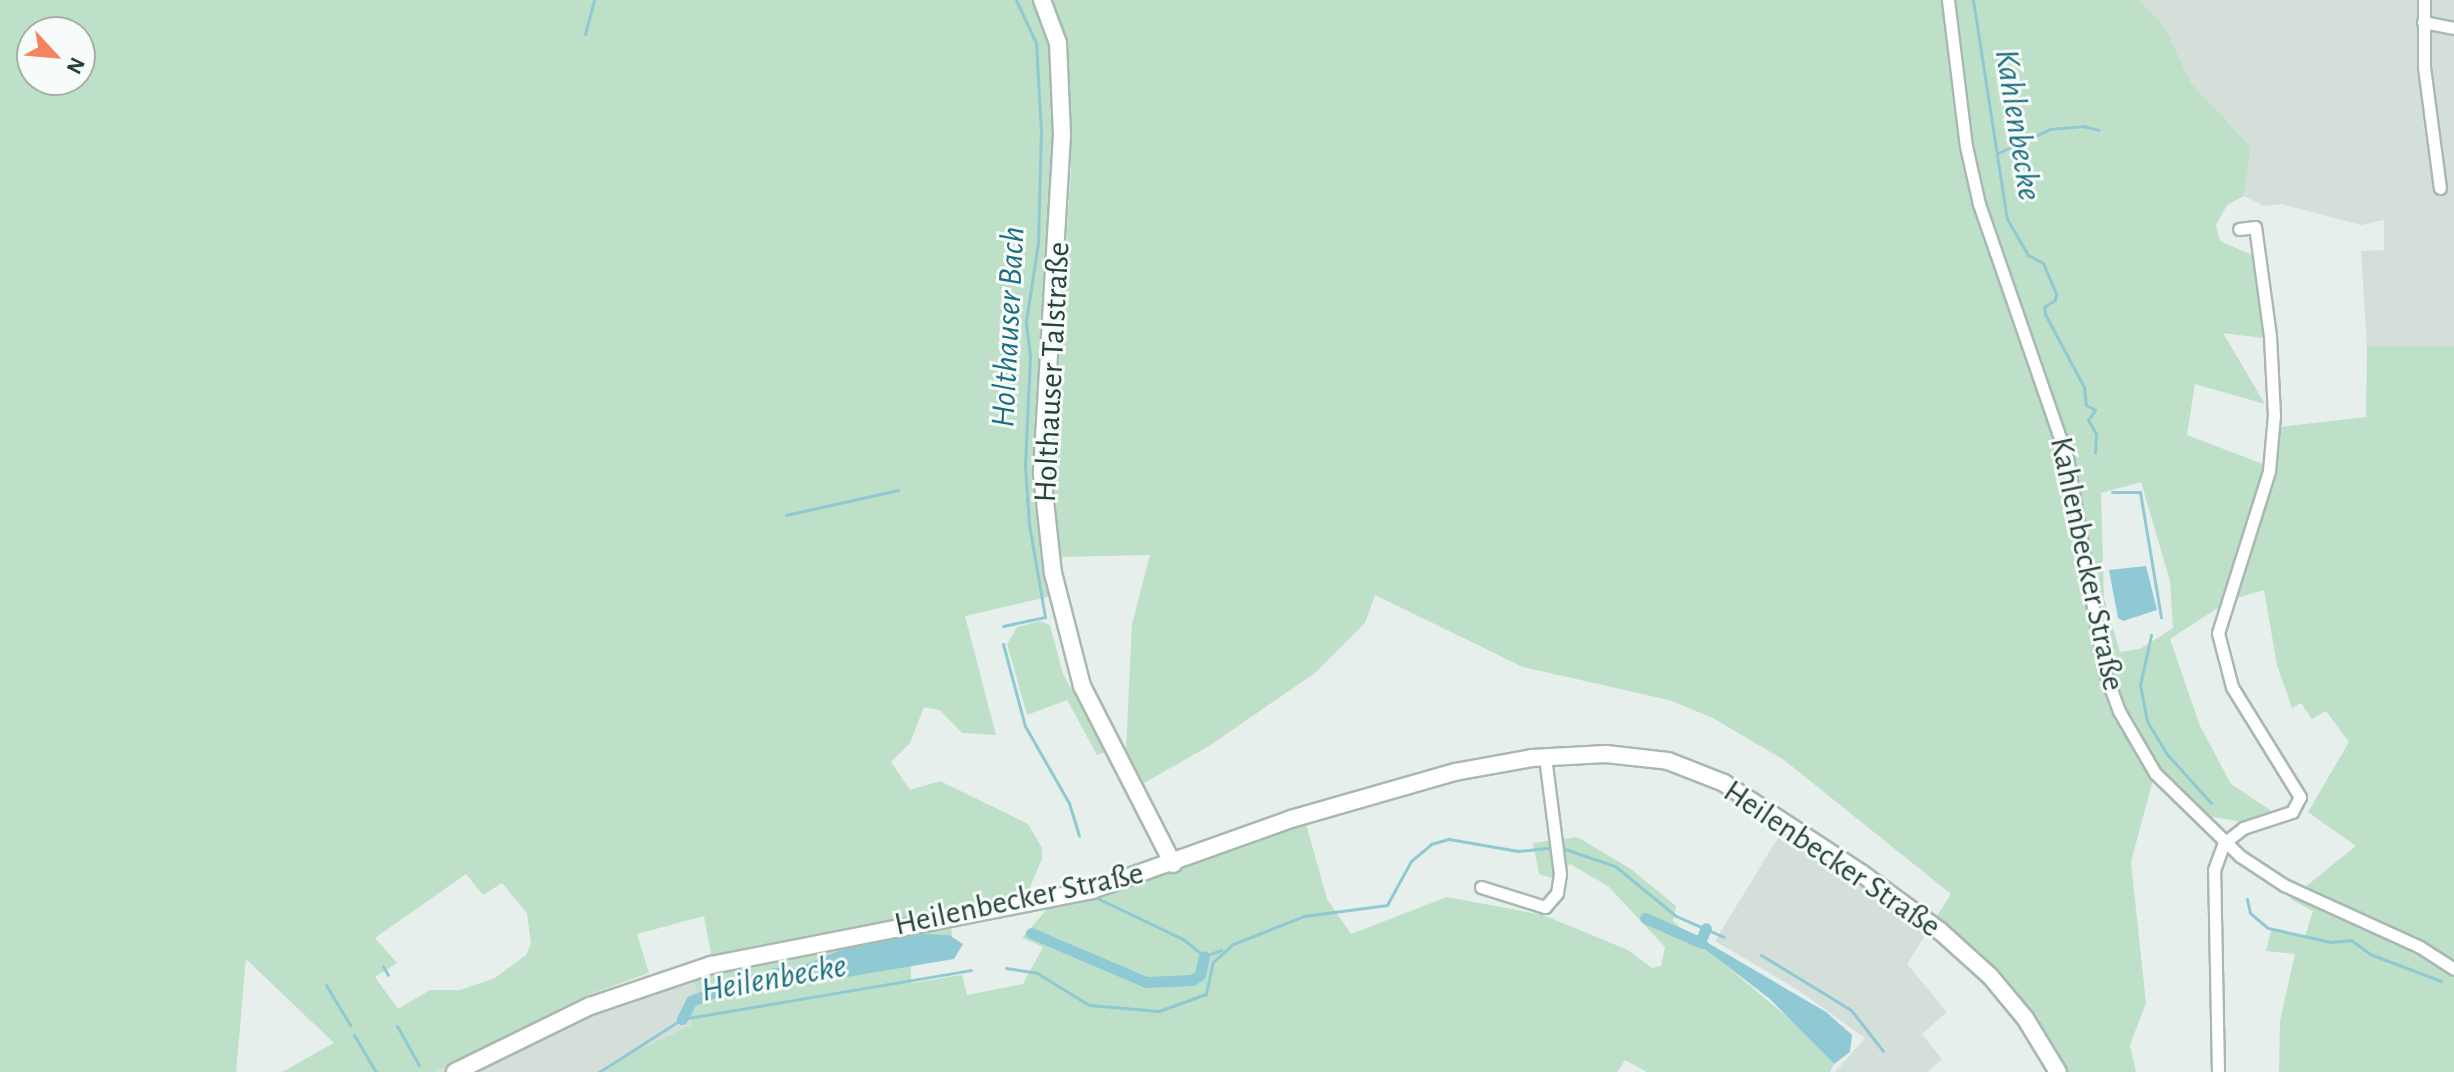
<!DOCTYPE html>
<html>
<head>
<meta charset="utf-8">
<style>
  body { margin:0 }
  #map { position:relative; width:2454px; height:1072px; overflow:hidden; background:#e6efeb; font-family:"Alegreya Sans",sans-serif }
  div>[style] { position:absolute }
  .built>* { inset:0; background:#d4dfda }
  .green>* { inset:0; background:#bfe0c8 }
  .water>* { inset:0; background:#8ec9d4 }
  .stream>* { height:3px; margin:-1.5px; padding:0 1.5px; transform-origin:1.5px; border-radius:1.5px; background:#8ec9d4 }
  .canal>* { height:11px; margin:-5.5px; padding:0 5.5px; transform-origin:5.5px; border-radius:5.5px; background:#8ec9d4 }
  .roads { filter:drop-shadow(2px 0 #a8b8b2) drop-shadow(-2px 0 #a8b8b2) drop-shadow(0 2px #a8b8b2) drop-shadow(0 -2px #a8b8b2) }
  .street>* { height:11px; margin:-5.5px; padding:0 5.5px; transform-origin:5.5px; border-radius:5.5px; background:#fff }
  .secondary>* { height:16px; margin:-8px; padding:0 8px; transform-origin:8px; border-radius:8px; background:#fff }
  span { translate:-50% -50%; white-space:nowrap; text-align:center; line-height:1.15; -webkit-text-stroke:6px #f7fbf9; paint-order:stroke }
  .street-label { font-size:32px; color:#24423a }
  .water-label { font-size:34px; color:#1c6f80; font-style:italic }
  .north { position:absolute; left:16px; top:16px; width:80px; height:80px; box-sizing:border-box; background:#f7fbf9; border:2px solid #a3b1ad; border-radius:50%; rotate:116deg; font-size:22px; font-weight:700; line-height:32px; text-align:center; color:#24423a }
  .north::after { content:''; display:block; margin:auto; width:28px; height:36px; background:#f4845f; clip-path:polygon(50% 0,100% 100%,50% 72%,0 100%) }
</style>
</head>
<body>
<div id="map">
  <div class="built">
    <i style="clip-path:polygon(2139px 0,2454px 0,2454px 346px,2367px 346px,2361px 251px,2384px 250px,2384px 220px,2361px 225px,2281px 204px,2264px 206px,2244px 196px,2251px 147px,2191px 83px,2165px 27px)"></i>
    <i style="clip-path:polygon(1790px 818px,1937px 916px,1907px 964px,1947px 1012px,1922px 1034px,1942px 1059px,1928px 1072px,1835px 1072px,1865px 1038px,1798px 990px,1715px 941px)"></i>
    <i style="clip-path:polygon(689px 964px,698px 998px,692px 1026px,619px 1059px,605px 1072px,435px 1072px,585px 996px)"></i>
  </div>
  <div class="green">
    <i style="clip-path:polygon(evenodd,0 0,1035px 0,1053px 42px,1056px 101px,1038px 456px,1052px 596px,965px 616px,996px 735px,962px 733px,940px 710px,924px 707px,910px 743px,891px 762px,910px 790px,940px 781px,1028px 824px,1042px 848px,1042px 859px,1027px 894px,950px 910px,953px 953px,911px 962px,911px 983px,962px 975px,967px 995px,1023px 984px,1043px 947px,1022px 938px,1048px 908px,1133px 883px,1305px 820px,1327px 899px,1351px 934px,1447px 897px,1543px 915px,1628px 950px,1652px 968px,1661px 966px,1665px 947px,1608px 886px,1570px 864px,1555px 879px,1539px 874px,1533px 843px,1577px 837px,1631px 869px,1676px 906px,1673px 921px,1799px 1027px,1834px 1064px,1830px 1072px,1647px 1072px,1625px 1060px,1617px 1072px,605px 1072px,619px 1059px,692px 1025px,689px 1007px,698px 998px,689px 964px,711px 954px,704px 916px,637px 934px,649px 973px,585px 996px,435px 1072px,282px 1072px,334px 1043px,246px 959px,236px 1072px,0 1072px,0 0,32px 32px,80px 32px,80px 80px,32px 80px,32px 32px,0 0,466px 874px,483px 895px,502px 883px,527px 913px,531px 944px,526px 955px,495px 978px,460px 990px,430px 990px,398px 1009px,375px 977px,397px 963px,375px 938px,466px 874px)"></i>
    <i style="clip-path:polygon(evenodd,1052px 0,2139px 0,2165px 27px,2191px 83px,2251px 147px,2244px 196px,2227px 205px,2216px 225px,2220px 241px,2254px 256px,2263px 338px,2223px 333px,2265px 404px,2195px 384px,2187px 435px,2271px 467px,2280px 427px,2366px 417px,2367px 346px,2454px 346px,2454px 1072px,2279px 1072px,2280px 1021px,2295px 954px,2266px 951px,2271px 931px,2305px 936px,2313px 911px,2290px 899px,2356px 846px,2308px 812px,2349px 742px,2326px 711px,2312px 719px,2301px 703px,2292px 708px,2277px 665px,2264px 590px,2230px 600px,2170px 639px,2200px 726px,2231px 784px,2273px 812px,2243px 822px,2213px 817px,2192px 804px,2157px 765px,2131px 862px,2146px 1003px,2130px 1045px,2136px 1072px,2067px 1072px,2037px 1020px,1996px 971px,1937px 916px,1951px 894px,1784px 760px,1713px 718px,1669px 700px,1523px 667px,1375px 595px,1365px 623px,1315px 673px,1209px 746px,1144px 783px,1126px 749px,1132px 624px,1150px 555px,1058px 557px,1049px 494px,1071px 169px,1067px 57px,1052px 0,2141px 482px,2170px 581px,2173px 628px,2140px 649px,2120px 652px,2104px 598px,2101px 493px,2141px 482px)"></i>
    <i style="clip-path:polygon(1040px 621px,1050px 625px,1063px 674px,1106px 752px,1097px 755px,1067px 700px,1027px 715px,1007px 644px,1017px 627px)"></i>
  </div>
  <div class="water">
    <i style="clip-path:polygon(2146px 566px,2157px 610px,2123px 621px,2118px 618px,2109px 570px)"></i>
    <i style="clip-path:polygon(924px 934px,949px 935px,963px 944px,954px 959px,841px 978px,745px 985px,742px 978px,774px 968px,797px 968px,841px 950px)"></i>
    <i style="clip-path:polygon(1703px 940px,1826px 1012px,1852px 1035px,1850px 1052px,1834px 1064px,1770px 999px,1701px 946px)"></i>
  </div>
  <div class="stream">
    <i style="left:1973px;top:0;width:222px;rotate:81.2deg"></i>
    <i style="left:2007px;top:219px;width:42px;rotate:59.7deg"></i>
    <i style="left:2028px;top:255px;width:17px;rotate:28deg"></i>
    <i style="left:2043px;top:263px;width:34px;rotate:67deg"></i>
    <i style="left:2056px;top:294px;width:6px;rotate:99deg"></i>
    <i style="left:2055px;top:300px;width:13px;rotate:148deg"></i>
    <i style="left:2044px;top:307px;width:7px;rotate:82deg"></i>
    <i style="left:2045px;top:314px;width:83px;rotate:61.9deg"></i>
    <i style="left:2084px;top:387px;width:18px;rotate:84deg"></i>
    <i style="left:2086px;top:405px;width:10px;rotate:29deg"></i>
    <i style="left:2095px;top:410px;width:12px;rotate:125deg"></i>
    <i style="left:2088px;top:420px;width:16px;rotate:60deg"></i>
    <i style="left:2096px;top:434px;width:19px;rotate:93deg"></i>
    <i style="left:585px;top:34px;width:35px;rotate:-75deg"></i>
    <i style="left:1998px;top:153px;width:57px;rotate:-24.8deg"></i>
    <i style="left:2050px;top:129px;width:33px;rotate:-5deg"></i>
    <i style="left:2083px;top:126px;width:16px;rotate:14deg"></i>
    <i style="left:2112px;top:492px;width:28px"></i>
    <i style="left:2140px;top:492px;width:127px;rotate:80.5deg"></i>
    <i style="left:786px;top:515px;width:115px;rotate:-12.6deg"></i>
    <i style="left:1003px;top:626px;width:43px;rotate:-12.1deg"></i>
    <i style="left:1045px;top:617px;width:94px;rotate:-99.8deg"></i>
    <i style="left:1029px;top:524px;width:58px;rotate:-93.9deg"></i>
    <i style="left:1025px;top:466px;width:110px;rotate:-87.4deg"></i>
    <i style="left:1030px;top:356px;width:35px;rotate:-97deg"></i>
    <i style="left:1026px;top:321px;width:79px;rotate:-81.3deg"></i>
    <i style="left:1038px;top:243px;width:111px;rotate:-88.5deg"></i>
    <i style="left:1041px;top:132px;width:89px;rotate:-93.2deg"></i>
    <i style="left:1036px;top:43px;width:47px;rotate:-114.9deg"></i>
    <i style="left:2151px;top:635px;width:51px;rotate:102.4deg"></i>
    <i style="left:2140px;top:685px;width:37px;rotate:79deg"></i>
    <i style="left:2147px;top:721px;width:37px;rotate:59deg"></i>
    <i style="left:2166px;top:753px;width:67px;rotate:48deg"></i>
    <i style="left:1003px;top:644px;width:85px;rotate:75deg"></i>
    <i style="left:1025px;top:726px;width:89px;rotate:60.3deg"></i>
    <i style="left:1069px;top:803px;width:34px;rotate:73deg"></i>
    <i style="left:1562px;top:848px;width:56px;rotate:18.8deg"></i>
    <i style="left:1615px;top:866px;width:79px;rotate:39.3deg"></i>
    <i style="left:1676px;top:916px;width:52px;rotate:23.6deg"></i>
    <i style="left:1099px;top:899px;width:93px;rotate:25.5deg"></i>
    <i style="left:1183px;top:939px;width:27px;rotate:39deg"></i>
    <i style="left:1204px;top:956px;width:18px;rotate:-19deg"></i>
    <i style="left:2247px;top:899px;width:14px;rotate:78deg"></i>
    <i style="left:2250px;top:913px;width:23px;rotate:40deg"></i>
    <i style="left:2268px;top:928px;width:64px;rotate:12.7deg"></i>
    <i style="left:2330px;top:942px;width:21px;rotate:-5deg"></i>
    <i style="left:2351px;top:940px;width:24px;rotate:36deg"></i>
    <i style="left:2370px;top:954px;width:76px;rotate:20.8deg"></i>
    <i style="left:1761px;top:955px;width:105px;rotate:31.4deg"></i>
    <i style="left:1851px;top:1010px;width:52px;rotate:52deg"></i>
    <i style="left:383px;top:966px;width:10px;rotate:61deg"></i>
    <i style="left:1006px;top:968px;width:31px;rotate:9deg"></i>
    <i style="left:1037px;top:973px;width:61px;rotate:31.6deg"></i>
    <i style="left:1089px;top:1005px;width:70px;rotate:4.9deg"></i>
    <i style="left:1159px;top:1011px;width:50px;rotate:-19.9deg"></i>
    <i style="left:1206px;top:994px;width:33px;rotate:-78deg"></i>
    <i style="left:1213px;top:962px;width:27px;rotate:-42deg"></i>
    <i style="left:1233px;top:944px;width:76px;rotate:-21.5deg"></i>
    <i style="left:1304px;top:916px;width:84px;rotate:-7.5deg"></i>
    <i style="left:1387px;top:905px;width:50px;rotate:-61.4deg"></i>
    <i style="left:1411px;top:861px;width:26px;rotate:-40deg"></i>
    <i style="left:1431px;top:844px;width:19px;rotate:-16deg"></i>
    <i style="left:1449px;top:839px;width:70px;rotate:9.9deg"></i>
    <i style="left:1518px;top:851px;width:36px;rotate:-6deg"></i>
    <i style="left:326px;top:985px;width:47px;rotate:59deg"></i>
    <i style="left:397px;top:1026px;width:45px;rotate:60.6deg"></i>
    <i style="left:354px;top:1035px;width:43px;rotate:59.3deg"></i>
    <i style="left:599px;top:1072px;width:98px;rotate:-32.6deg"></i>
    <i style="left:682px;top:1019px;width:293px;rotate:-9.6deg"></i>
  </div>
  <div class="canal">
    <i style="left:1645px;top:918px;width:62px;rotate:23.7deg"></i>
    <i style="left:1031px;top:933px;width:125px;rotate:23.1deg"></i>
    <i style="left:1146px;top:982px;width:46px;rotate:-2.5deg"></i>
    <i style="left:1192px;top:980px;width:9px;rotate:-32deg"></i>
    <i style="left:1200px;top:975px;width:19px;rotate:-78deg"></i>
    <i style="left:1700px;top:942px;width:15px;rotate:-67deg"></i>
    <i style="left:682px;top:1019px;width:20px;rotate:-63deg"></i>
    <i style="left:691px;top:1001px;width:56px;rotate:-21deg"></i>
  </div>
  <div class="roads">
    <div class="street">
      <i style="left:1948px;top:0;width:147px;rotate:83deg"></i>
      <i style="left:1966px;top:146px;width:59px;rotate:77.4deg"></i>
      <i style="left:1979px;top:204px;width:269px;rotate:70.9deg"></i>
      <i style="left:2067px;top:458px;width:215px;rotate:80.1deg"></i>
      <i style="left:2104px;top:670px;width:44px;rotate:69.9deg"></i>
      <i style="left:2119px;top:711px;width:72px;rotate:59.9deg"></i>
      <i style="left:2155px;top:773px;width:119px;rotate:44.3deg"></i>
      <i style="left:2240px;top:856px;width:53px;rotate:33.4deg"></i>
      <i style="left:2284px;top:885px;width:149px;rotate:24.5deg"></i>
      <i style="left:2420px;top:947px;width:40px;rotate:32.9deg"></i>
      <i style="left:2424px;top:0;width:67px;rotate:90deg"></i>
      <i style="left:2424px;top:67px;width:122px;rotate:82.5deg"></i>
      <i style="left:2423px;top:22px;width:32px;rotate:11deg"></i>
      <i style="left:1481px;top:887px;width:67px;rotate:17.4deg"></i>
      <i style="left:1545px;top:907px;width:18px;rotate:-49deg"></i>
      <i style="left:1557px;top:893px;width:19px;rotate:-81deg"></i>
      <i style="left:1560px;top:874px;width:118px;rotate:-97.3deg"></i>
      <i style="left:2218px;top:1072px;width:202px;rotate:-91.1deg"></i>
      <i style="left:2214px;top:870px;width:29px;rotate:-70deg"></i>
      <i style="left:2224px;top:843px;width:24px;rotate:-38deg"></i>
      <i style="left:2243px;top:828px;width:52px;rotate:-18.1deg"></i>
      <i style="left:2292px;top:812px;width:17px;rotate:-62deg"></i>
      <i style="left:2300px;top:797px;width:129px;rotate:-121.7deg"></i>
      <i style="left:2232px;top:687px;width:56px;rotate:-104.5deg"></i>
      <i style="left:2218px;top:633px;width:170px;rotate:-72.5deg"></i>
      <i style="left:2269px;top:471px;width:56px;rotate:-84.9deg"></i>
      <i style="left:2274px;top:415px;width:79px;rotate:-92.9deg"></i>
      <i style="left:2270px;top:336px;width:110px;rotate:-97.8deg"></i>
      <i style="left:2255px;top:227px;width:16px;rotate:173deg"></i>
    </div>
    <div class="secondary">
      <i style="left:1042px;top:0;width:46px;rotate:69.6deg"></i>
      <i style="left:1058px;top:43px;width:92px;rotate:87.5deg"></i>
      <i style="left:1062px;top:135px;width:340px;rotate:93.4deg"></i>
      <i style="left:1042px;top:474px;width:100px;rotate:83.7deg"></i>
      <i style="left:1053px;top:573px;width:117px;rotate:75.6deg"></i>
      <i style="left:1082px;top:686px;width:200px;rotate:62.9deg"></i>
      <i style="left:455px;top:1072px;width:150px;rotate:-26.1deg"></i>
      <i style="left:590px;top:1006px;width:128px;rotate:-18.7deg"></i>
      <i style="left:711px;top:965px;width:388px;rotate:-11.1deg"></i>
      <i style="left:1092px;top:890px;width:211px;rotate:-19.6deg"></i>
      <i style="left:1291px;top:819px;width:171px;rotate:-16deg"></i>
      <i style="left:1455px;top:772px;width:78px;rotate:-10.3deg"></i>
      <i style="left:1532px;top:758px;width:74px;rotate:-3.1deg"></i>
      <i style="left:1606px;top:754px;width:62px;rotate:6.4deg"></i>
      <i style="left:1668px;top:761px;width:60px;rotate:21.4deg"></i>
      <i style="left:1724px;top:783px;width:164px;rotate:33.3deg"></i>
      <i style="left:1861px;top:873px;width:98px;rotate:36.3deg"></i>
      <i style="left:1940px;top:931px;width:67px;rotate:42deg"></i>
      <i style="left:1990px;top:976px;width:55px;rotate:50.2deg"></i>
      <i style="left:2025px;top:1018px;width:63px;rotate:58.6deg"></i>
    </div>
  </div>
  <div class="street-label">
    <span style="left:1052px;top:372px;rotate:-87deg">Holthauser Talstraße</span>
    <span style="left:2087px;top:564px;rotate:78deg">Kahlenbecker Straße</span>
    <span style="left:1832px;top:859px;rotate:34deg">Heilenbecker Straße</span>
    <span style="left:1019px;top:899px;rotate:-12deg">Heilenbecker Straße</span>
  </div>
  <div class="water-label">
    <span style="left:2017px;top:125px;rotate:81deg">Kahlenbecke</span>
    <span style="left:1009px;top:327px;rotate:-87deg">Holthauser Bach</span>
    <span style="left:774px;top:979px;rotate:-10deg">Heilenbecke</span>
  </div>
  <div class="north">N</div>
</div>
</body>
</html>
